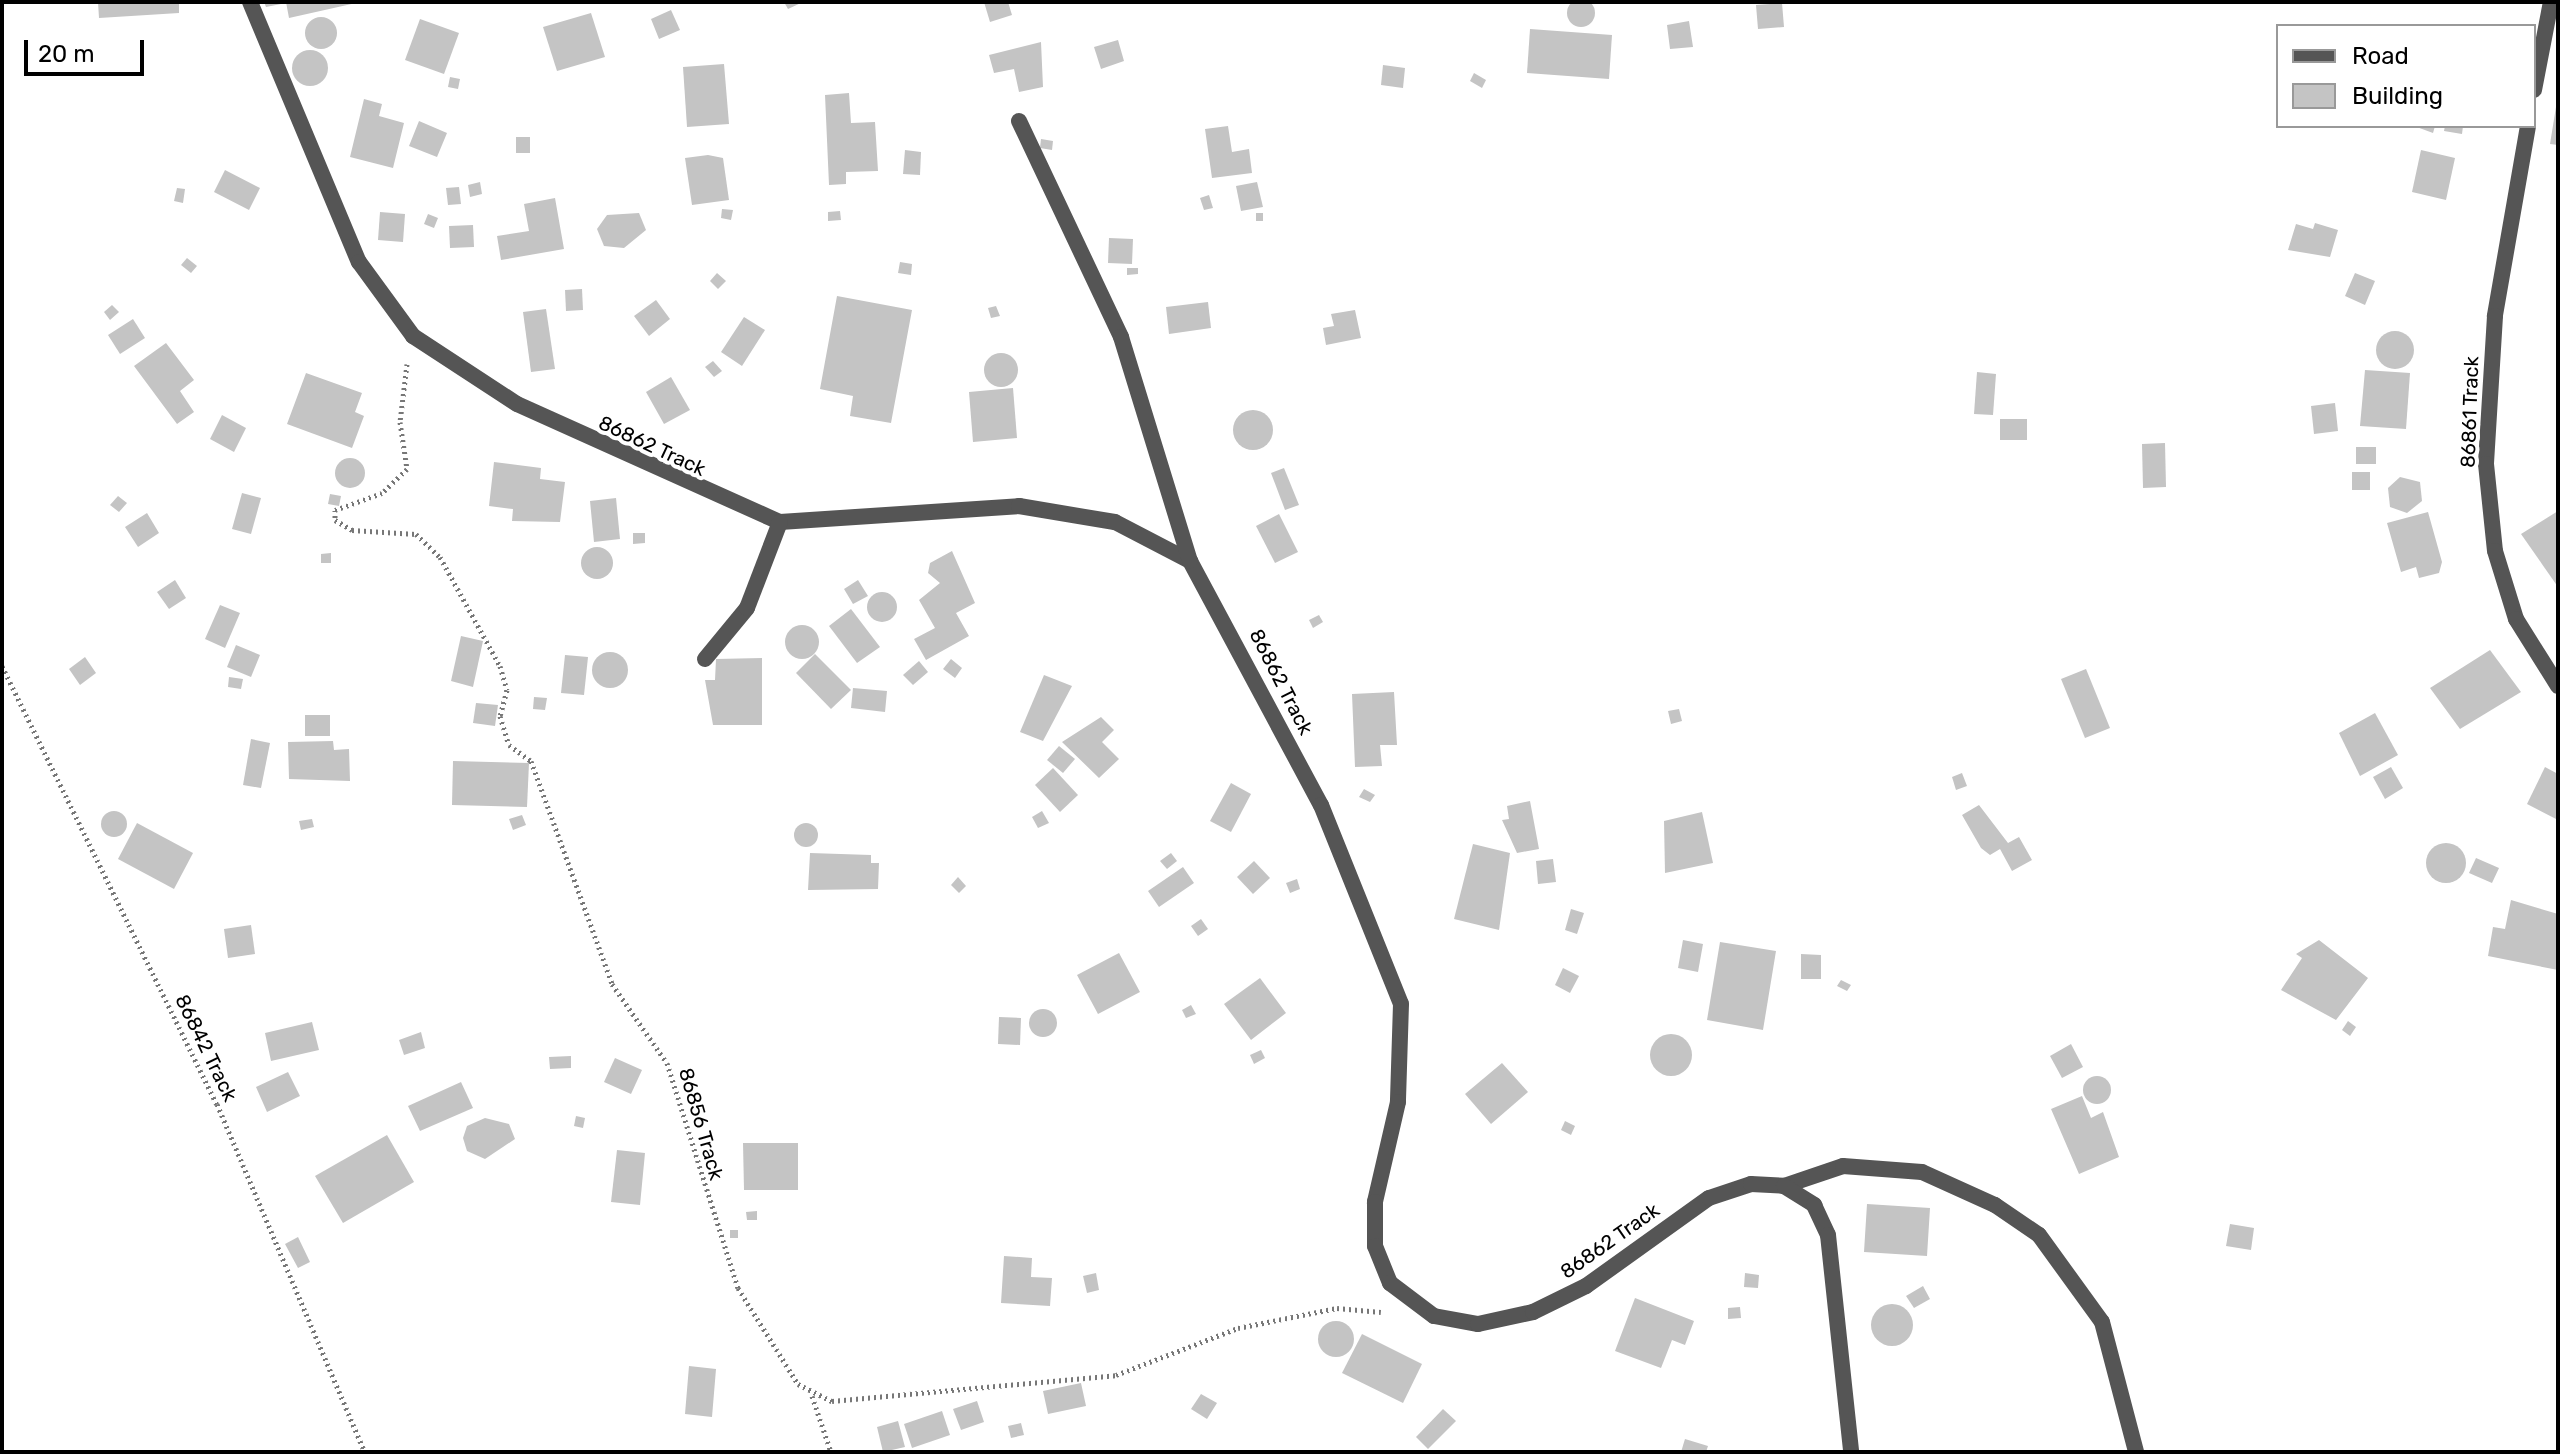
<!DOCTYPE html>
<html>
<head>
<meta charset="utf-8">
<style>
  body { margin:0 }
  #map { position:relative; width:2560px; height:1454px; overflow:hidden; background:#fff; font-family:Rubik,sans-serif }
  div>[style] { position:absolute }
  .building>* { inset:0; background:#c4c4c4 }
  .round { border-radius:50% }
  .path>* { height:5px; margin-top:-2.5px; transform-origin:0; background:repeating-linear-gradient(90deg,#777 0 2px,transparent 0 6px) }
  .service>* { height:16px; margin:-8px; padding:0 8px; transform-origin:8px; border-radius:8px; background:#555 }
  .minor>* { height:16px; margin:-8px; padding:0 8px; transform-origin:8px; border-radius:8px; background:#555 }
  span { translate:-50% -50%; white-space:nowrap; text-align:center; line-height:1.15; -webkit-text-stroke:8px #fff; paint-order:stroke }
  .street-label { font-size:20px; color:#000 }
  .frame { position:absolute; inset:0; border:4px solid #000; pointer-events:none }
  .legend { position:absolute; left:2276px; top:24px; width:260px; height:104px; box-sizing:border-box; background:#fff; border:2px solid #999; margin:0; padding:10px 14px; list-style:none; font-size:24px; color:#000 }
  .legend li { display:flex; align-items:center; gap:16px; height:40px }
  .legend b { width:40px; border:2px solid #999 }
  .scale { position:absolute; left:24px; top:40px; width:120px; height:36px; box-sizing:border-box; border:4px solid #000; border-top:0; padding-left:10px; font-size:24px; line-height:28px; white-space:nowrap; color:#000; -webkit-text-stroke:6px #fff; paint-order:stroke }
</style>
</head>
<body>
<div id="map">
  <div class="building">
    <i class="round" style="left:1567px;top:-1px;width:28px;height:28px"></i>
    <i style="clip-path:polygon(98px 2px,179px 2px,179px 13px,99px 18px)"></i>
    <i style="clip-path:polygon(264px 2px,286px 2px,286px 3px,266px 7px)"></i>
    <i style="clip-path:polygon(286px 2px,356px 2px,356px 3px,289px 18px)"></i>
    <i style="clip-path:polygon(784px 2px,803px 2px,788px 9px)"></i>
    <i style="clip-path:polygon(984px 2px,1008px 2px,1012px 15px,990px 22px)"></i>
    <i style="clip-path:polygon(1782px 3px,1784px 27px,1758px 29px,1756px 5px)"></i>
    <i style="clip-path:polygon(671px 10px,680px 30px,659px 39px,651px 19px)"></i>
    <i style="clip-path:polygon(591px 13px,605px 57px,557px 71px,543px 27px)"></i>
    <i class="round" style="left:305px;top:17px;width:32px;height:32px"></i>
    <i style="clip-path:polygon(420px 19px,459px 33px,444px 74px,405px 60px)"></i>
    <i style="clip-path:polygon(1689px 21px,1693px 47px,1670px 49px,1667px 25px)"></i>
    <i style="clip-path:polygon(1530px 29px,1612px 35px,1609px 79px,1527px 73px)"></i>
    <i style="clip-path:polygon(1118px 40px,1124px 61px,1101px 69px,1094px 47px)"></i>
    <i style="clip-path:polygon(1041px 42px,1043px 87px,1019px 92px,1014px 69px,994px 73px,989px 55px)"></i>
    <i class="round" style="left:292px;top:50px;width:36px;height:36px"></i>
    <i style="clip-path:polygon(724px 64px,729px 124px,687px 127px,683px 67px)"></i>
    <i style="clip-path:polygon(1383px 65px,1405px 68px,1403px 88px,1381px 85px)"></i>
    <i style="clip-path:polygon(1474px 73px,1486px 80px,1482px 88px,1470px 81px)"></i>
    <i style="clip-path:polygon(450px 77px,460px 79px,458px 89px,448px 87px)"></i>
    <i style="clip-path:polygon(849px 93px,851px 123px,875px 122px,878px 171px,846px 172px,846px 184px,829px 185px,825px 95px)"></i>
    <i style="clip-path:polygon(364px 99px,382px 104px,379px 116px,404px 123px,393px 168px,350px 157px)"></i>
    <i style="clip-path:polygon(2556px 107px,2558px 107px,2558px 145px,2550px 144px)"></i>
    <i style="clip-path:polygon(419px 121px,447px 133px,437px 157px,409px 146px)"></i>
    <i style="clip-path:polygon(1228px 126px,1232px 152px,1249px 149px,1252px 173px,1212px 178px,1205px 129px)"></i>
    <i style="clip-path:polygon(2414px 126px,2435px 126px,2433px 133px)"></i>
    <i style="clip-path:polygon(2445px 126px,2463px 126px,2462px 134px,2444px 131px)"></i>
    <i style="clip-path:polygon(516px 137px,530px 137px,530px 153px,516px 153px)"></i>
    <i style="clip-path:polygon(1041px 139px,1053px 141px,1052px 150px,1040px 148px)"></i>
    <i style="clip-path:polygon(905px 150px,921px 152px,920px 175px,903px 174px)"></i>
    <i style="clip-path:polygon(2421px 150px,2455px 158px,2446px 200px,2412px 192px)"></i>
    <i style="clip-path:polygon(708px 155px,723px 158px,729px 200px,692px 205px,685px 158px)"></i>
    <i style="clip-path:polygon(225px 170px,260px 188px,249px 210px,214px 192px)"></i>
    <i style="clip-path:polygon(480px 182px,482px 194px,470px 197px,468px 185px)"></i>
    <i style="clip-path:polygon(1257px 182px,1263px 207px,1241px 211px,1236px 186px)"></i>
    <i style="clip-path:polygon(459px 187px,461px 204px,448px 205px,446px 188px)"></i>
    <i style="clip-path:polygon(177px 188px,185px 189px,183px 203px,174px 201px)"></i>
    <i style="clip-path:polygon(1209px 195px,1213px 208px,1204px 210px,1200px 198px)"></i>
    <i style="clip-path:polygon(555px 198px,564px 249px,501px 260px,497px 236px,529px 231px,524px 204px)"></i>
    <i style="clip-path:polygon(722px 209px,733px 210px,731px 220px,721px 218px)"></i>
    <i style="clip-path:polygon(840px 211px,841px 220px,828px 221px,828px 212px)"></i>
    <i style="clip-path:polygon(380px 212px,405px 214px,403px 242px,378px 240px)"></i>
    <i style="clip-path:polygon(639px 213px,646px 230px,624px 248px,604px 246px,597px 229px,607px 215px)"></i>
    <i style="clip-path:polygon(1256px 213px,1263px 213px,1263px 221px,1256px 221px)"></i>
    <i style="clip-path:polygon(428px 214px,438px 218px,434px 228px,424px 224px)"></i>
    <i style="clip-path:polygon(2315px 223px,2338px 230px,2330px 257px,2288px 250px,2296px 224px,2313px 229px)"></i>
    <i style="clip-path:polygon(473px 225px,474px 247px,450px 248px,449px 226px)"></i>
    <i style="clip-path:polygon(1109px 238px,1133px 239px,1132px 264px,1108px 263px)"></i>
    <i style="clip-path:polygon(187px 258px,197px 266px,191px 273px,181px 265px)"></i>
    <i style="clip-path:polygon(900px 262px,912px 264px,911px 275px,898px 273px)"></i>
    <i style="clip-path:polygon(1127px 268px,1138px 268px,1138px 274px,1127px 275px)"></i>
    <i style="clip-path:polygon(717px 273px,726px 281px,718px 289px,710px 281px)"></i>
    <i style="clip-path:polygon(2355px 273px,2375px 281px,2365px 305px,2345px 296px)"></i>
    <i style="clip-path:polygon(582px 289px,583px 310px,566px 311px,565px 290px)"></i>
    <i style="clip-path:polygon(837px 296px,912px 310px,891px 423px,850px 416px,853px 396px,820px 389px)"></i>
    <i style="clip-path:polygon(656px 300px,670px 319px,649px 336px,634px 316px)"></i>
    <i style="clip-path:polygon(1208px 302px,1211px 328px,1169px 334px,1166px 307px)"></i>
    <i style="clip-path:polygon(112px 305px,119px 312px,110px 320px,104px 312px)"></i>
    <i style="clip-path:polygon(996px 306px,1000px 316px,991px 318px,988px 308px)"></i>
    <i style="clip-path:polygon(546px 309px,555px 369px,531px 372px,523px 312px)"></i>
    <i style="clip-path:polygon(1355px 310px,1361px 338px,1326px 345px,1323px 328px,1334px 326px,1331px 314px)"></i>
    <i style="clip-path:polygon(744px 317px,765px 330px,742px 366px,721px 352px)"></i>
    <i style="clip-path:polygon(133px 319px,145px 338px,120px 354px,108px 335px)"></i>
    <i class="round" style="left:2376px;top:331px;width:38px;height:38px"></i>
    <i style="clip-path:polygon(166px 343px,194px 380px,180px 391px,194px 412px,177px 424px,134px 366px)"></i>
    <i class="round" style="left:984px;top:353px;width:34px;height:34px"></i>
    <i style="clip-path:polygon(713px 361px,722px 371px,714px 377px,705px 367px)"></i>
    <i style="clip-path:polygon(2365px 370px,2410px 373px,2406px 429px,2360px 426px)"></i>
    <i style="clip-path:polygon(1977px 372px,1996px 374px,1993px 415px,1974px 414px)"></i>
    <i style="clip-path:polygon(306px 373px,362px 393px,355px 412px,364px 416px,352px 448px,287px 424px)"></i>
    <i style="clip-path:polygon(671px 377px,690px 410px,664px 424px,646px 392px)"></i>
    <i style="clip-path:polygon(1013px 388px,1017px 438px,973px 442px,969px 392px)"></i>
    <i style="clip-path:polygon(2335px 403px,2338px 431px,2314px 434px,2311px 406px)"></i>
    <i class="round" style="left:1233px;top:410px;width:40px;height:40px"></i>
    <i style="clip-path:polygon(222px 415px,246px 428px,234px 452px,210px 439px)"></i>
    <i style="clip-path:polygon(2000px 419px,2027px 419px,2027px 440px,2000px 440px)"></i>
    <i style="clip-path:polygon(2165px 443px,2166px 487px,2143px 488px,2142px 444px)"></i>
    <i style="clip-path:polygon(2356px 447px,2376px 447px,2376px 464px,2356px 464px)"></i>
    <i class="round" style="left:335px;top:458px;width:30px;height:30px"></i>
    <i style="clip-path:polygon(494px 462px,541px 468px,540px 479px,565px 482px,560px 522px,512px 521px,513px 509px,489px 506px)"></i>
    <i style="clip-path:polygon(1284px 468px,1299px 505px,1285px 510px,1271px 473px)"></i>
    <i style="clip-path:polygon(2352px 472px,2370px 472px,2370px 490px,2352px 490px)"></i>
    <i style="clip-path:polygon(2400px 477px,2420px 482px,2422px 501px,2407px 513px,2390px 507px,2388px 488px)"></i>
    <i style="clip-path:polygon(242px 493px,261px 498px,251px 534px,232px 529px)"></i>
    <i style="clip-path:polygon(330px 494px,341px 496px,339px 506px,328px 504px)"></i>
    <i style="clip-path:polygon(118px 496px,127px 503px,119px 512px,110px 505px)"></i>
    <i style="clip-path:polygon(616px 498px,620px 539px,594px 542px,590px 501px)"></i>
    <i style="clip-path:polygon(2558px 511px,2558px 587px,2521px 534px)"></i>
    <i style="clip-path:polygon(2428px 512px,2442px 562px,2439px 573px,2419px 578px,2416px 567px,2401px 572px,2387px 523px)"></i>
    <i style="clip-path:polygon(147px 513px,159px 533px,138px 547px,125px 527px)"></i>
    <i style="clip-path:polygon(1279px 514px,1298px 552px,1275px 563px,1256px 526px)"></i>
    <i style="clip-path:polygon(633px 533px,645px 533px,645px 543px,633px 544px)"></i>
    <i class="round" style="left:581px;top:547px;width:32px;height:32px"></i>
    <i style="clip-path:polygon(952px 551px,975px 603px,956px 613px,969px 636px,926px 660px,914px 639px,935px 628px,919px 600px,940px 583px,928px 573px,930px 563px)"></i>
    <i style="clip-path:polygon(331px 553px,331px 563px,321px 563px,321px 554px)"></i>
    <i style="clip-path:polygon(175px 580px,186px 598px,169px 609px,157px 592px)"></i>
    <i style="clip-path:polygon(858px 580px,868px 596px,853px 604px,844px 589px)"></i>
    <i class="round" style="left:867px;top:592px;width:30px;height:30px"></i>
    <i style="clip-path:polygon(220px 605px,240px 613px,225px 648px,205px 639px)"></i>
    <i style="clip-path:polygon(851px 609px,880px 647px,857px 663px,829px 626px)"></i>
    <i style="clip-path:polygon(1319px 615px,1323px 622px,1313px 628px,1309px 620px)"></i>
    <i class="round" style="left:785px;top:625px;width:34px;height:34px"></i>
    <i style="clip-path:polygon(461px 636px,483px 641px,473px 687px,451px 681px)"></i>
    <i style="clip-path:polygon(236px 645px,260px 655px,251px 677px,227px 667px)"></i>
    <i style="clip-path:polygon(2490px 650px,2521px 692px,2460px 729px,2430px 688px)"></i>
    <i class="round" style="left:592px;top:652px;width:36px;height:36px"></i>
    <i style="clip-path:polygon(815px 654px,851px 690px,831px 709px,796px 673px)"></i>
    <i style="clip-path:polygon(565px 655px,588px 657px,584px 695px,561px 693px)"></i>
    <i style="clip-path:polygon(85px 657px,96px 673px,80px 685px,69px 669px)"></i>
    <i style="clip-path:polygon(762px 658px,762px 725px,713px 725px,705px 680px,715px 680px,716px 659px)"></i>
    <i style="clip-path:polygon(951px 659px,962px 668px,955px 678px,943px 669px)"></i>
    <i style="clip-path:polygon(919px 661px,928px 672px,913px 685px,903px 675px)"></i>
    <i style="clip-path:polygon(2086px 669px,2110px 728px,2085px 738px,2061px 679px)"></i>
    <i style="clip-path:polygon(1044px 675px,1072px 686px,1043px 741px,1020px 732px)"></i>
    <i style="clip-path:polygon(229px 677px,243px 679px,241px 689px,228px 687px)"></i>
    <i style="clip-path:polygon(853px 688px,887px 691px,885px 712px,851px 708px)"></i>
    <i style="clip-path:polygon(1394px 692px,1397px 745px,1380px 745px,1382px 766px,1355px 767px,1352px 694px)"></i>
    <i style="clip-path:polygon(534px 697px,547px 698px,545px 710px,533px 709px)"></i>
    <i style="clip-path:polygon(476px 703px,498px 705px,495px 726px,473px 723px)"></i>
    <i style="clip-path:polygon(1679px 709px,1682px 721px,1671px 724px,1668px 711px)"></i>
    <i style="clip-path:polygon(2375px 713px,2398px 755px,2360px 776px,2339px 733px)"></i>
    <i style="clip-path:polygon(305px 715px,330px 715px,330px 736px,305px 736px)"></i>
    <i style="clip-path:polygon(1101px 717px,1114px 730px,1102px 742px,1119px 759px,1099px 778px,1062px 742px)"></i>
    <i style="clip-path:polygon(251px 739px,270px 743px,261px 788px,243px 785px)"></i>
    <i style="clip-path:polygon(333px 741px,334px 750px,349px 749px,350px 781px,289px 779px,288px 742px)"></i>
    <i style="clip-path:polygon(1059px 746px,1075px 759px,1063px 773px,1047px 760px)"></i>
    <i style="clip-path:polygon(453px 761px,529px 763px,527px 807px,452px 805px)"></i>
    <i style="clip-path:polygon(2391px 767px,2403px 788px,2385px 799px,2373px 777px)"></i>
    <i style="clip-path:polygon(2545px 767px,2558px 774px,2558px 820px,2527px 804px)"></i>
    <i style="clip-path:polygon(1053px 768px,1078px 795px,1060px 812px,1035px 785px)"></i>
    <i style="clip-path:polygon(1962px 773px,1967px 786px,1956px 790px,1952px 777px)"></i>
    <i style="clip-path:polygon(1231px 783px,1251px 794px,1231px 832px,1210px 821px)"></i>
    <i style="clip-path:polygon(1364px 789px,1375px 795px,1370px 802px,1359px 797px)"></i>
    <i style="clip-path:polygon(1530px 801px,1539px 849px,1517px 853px,1502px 820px,1509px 819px,1507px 806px)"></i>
    <i style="clip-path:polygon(1979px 805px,2008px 843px,2019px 837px,2032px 860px,2012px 871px,2000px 849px,1990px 855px,1981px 848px,1962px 815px)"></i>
    <i class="round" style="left:101px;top:811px;width:26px;height:26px"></i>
    <i style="clip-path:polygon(1042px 811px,1049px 823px,1038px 828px,1032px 817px)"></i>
    <i style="clip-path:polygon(1702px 812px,1713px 863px,1665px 873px,1664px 821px)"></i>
    <i style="clip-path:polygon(522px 815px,526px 825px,513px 830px,509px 819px)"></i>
    <i style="clip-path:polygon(312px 819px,314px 827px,301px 830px,299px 821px)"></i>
    <i style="clip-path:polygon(137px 823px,193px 853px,174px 889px,118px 859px)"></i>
    <i class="round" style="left:794px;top:823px;width:24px;height:24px"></i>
    <i class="round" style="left:2426px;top:843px;width:40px;height:40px"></i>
    <i style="clip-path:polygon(1473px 844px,1510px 853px,1499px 930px,1454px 919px)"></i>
    <i style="clip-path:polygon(810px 853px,871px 855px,871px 863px,879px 863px,878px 889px,808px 890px)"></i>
    <i style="clip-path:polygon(1171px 853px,1177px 861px,1167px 869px,1160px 861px)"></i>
    <i style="clip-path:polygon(2476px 858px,2499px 868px,2492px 883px,2469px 873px)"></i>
    <i style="clip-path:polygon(1553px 859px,1556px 882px,1538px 884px,1536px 861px)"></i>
    <i style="clip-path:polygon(1254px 861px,1270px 878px,1253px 894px,1237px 877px)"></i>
    <i style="clip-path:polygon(1183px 867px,1194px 883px,1159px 907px,1148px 891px)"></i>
    <i style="clip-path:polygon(958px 877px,966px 886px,959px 893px,951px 885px)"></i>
    <i style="clip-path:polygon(1297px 879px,1300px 889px,1290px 893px,1286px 883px)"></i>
    <i style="clip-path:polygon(2511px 900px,2558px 914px,2558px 970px,2488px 956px,2493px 927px,2505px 929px)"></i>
    <i style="clip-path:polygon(1571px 909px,1584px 913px,1577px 934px,1565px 930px)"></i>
    <i style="clip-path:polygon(1201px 919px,1208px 929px,1198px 936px,1191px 926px)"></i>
    <i style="clip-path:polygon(251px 925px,255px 954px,228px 958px,224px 929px)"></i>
    <i style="clip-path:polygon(1683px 940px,1703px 944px,1698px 972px,1678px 968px)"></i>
    <i style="clip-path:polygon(2319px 940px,2368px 978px,2336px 1020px,2281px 990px,2302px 958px,2296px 954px)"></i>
    <i style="clip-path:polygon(1720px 942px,1776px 951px,1763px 1030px,1707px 1020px)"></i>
    <i style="clip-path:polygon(1119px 953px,1140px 992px,1098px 1014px,1077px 975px)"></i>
    <i style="clip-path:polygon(1801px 954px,1821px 955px,1821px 979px,1801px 979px)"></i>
    <i style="clip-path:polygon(1563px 968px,1579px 976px,1570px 993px,1555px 985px)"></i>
    <i style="clip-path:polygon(1260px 978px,1286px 1013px,1251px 1040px,1224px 1004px)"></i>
    <i style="clip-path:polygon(1841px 980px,1851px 985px,1847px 991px,1837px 986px)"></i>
    <i style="clip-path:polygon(1191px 1005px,1196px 1014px,1186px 1018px,1182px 1010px)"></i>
    <i class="round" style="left:1029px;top:1009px;width:28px;height:28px"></i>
    <i style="clip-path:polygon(999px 1017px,1021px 1018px,1020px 1045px,998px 1044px)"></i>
    <i style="clip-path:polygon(2348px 1021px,2356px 1027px,2350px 1036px,2342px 1030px)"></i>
    <i style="clip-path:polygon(312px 1022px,319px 1050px,271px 1061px,265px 1033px)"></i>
    <i style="clip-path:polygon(421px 1032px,425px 1048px,404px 1055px,399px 1040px)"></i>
    <i class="round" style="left:1650px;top:1034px;width:42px;height:42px"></i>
    <i style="clip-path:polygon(2071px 1044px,2083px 1067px,2062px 1078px,2050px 1056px)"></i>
    <i style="clip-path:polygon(1261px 1050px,1265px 1058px,1254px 1064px,1250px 1055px)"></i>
    <i style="clip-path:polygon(571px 1056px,571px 1068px,550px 1069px,549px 1057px)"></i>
    <i style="clip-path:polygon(615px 1058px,642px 1070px,631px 1094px,604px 1082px)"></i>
    <i style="clip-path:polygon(1502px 1063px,1528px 1092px,1491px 1124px,1465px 1094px)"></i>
    <i style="clip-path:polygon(288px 1072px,300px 1096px,267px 1112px,256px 1087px)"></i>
    <i class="round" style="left:2083px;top:1076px;width:28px;height:28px"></i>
    <i style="clip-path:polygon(461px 1082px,473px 1108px,420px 1131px,408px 1106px)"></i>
    <i style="clip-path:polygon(2082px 1096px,2091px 1118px,2103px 1112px,2119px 1157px,2079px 1174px,2051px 1109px)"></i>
    <i style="clip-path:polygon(576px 1116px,585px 1118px,583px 1128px,574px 1126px)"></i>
    <i style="clip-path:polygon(485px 1118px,509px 1124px,515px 1139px,485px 1159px,467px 1151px,463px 1138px,467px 1126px)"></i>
    <i style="clip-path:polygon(1565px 1121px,1575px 1126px,1571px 1135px,1561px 1130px)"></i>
    <i style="clip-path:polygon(387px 1135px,414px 1182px,343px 1223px,315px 1176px)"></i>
    <i style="clip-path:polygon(743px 1143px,798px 1143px,798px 1190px,744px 1190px)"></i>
    <i style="clip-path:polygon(617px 1150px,645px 1153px,640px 1205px,611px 1202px)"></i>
    <i style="clip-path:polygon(1867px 1204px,1930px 1208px,1927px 1256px,1864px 1252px)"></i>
    <i style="clip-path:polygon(757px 1211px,757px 1220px,747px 1220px,746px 1212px)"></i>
    <i style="clip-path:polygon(2230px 1224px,2254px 1228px,2251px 1250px,2226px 1246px)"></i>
    <i style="clip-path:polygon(730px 1230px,738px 1230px,738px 1238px,730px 1238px)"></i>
    <i style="clip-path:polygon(298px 1237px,310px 1262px,298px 1268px,285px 1244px)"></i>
    <i style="clip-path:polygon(1004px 1256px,1032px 1258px,1031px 1277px,1052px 1278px,1050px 1306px,1001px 1303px)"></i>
    <i style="clip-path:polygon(1096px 1273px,1099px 1290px,1087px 1293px,1083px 1276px)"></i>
    <i style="clip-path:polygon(1745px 1273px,1759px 1275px,1758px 1288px,1744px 1287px)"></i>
    <i style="clip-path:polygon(1923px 1286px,1930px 1299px,1914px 1308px,1906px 1296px)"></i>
    <i style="clip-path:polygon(1635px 1298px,1694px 1321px,1685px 1345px,1672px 1340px,1661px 1368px,1615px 1351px)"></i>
    <i class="round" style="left:1871px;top:1304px;width:42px;height:42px"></i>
    <i style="clip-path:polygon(1740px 1307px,1741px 1318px,1728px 1319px,1728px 1308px)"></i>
    <i class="round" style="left:1318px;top:1321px;width:36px;height:36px"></i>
    <i style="clip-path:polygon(1362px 1334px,1422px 1364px,1403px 1403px,1342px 1373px)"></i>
    <i style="clip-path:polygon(689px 1366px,716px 1369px,712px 1417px,685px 1414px)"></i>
    <i style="clip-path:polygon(1081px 1383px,1086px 1406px,1048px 1414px,1043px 1391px)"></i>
    <i style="clip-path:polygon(1201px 1394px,1217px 1403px,1207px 1419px,1191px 1409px)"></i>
    <i style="clip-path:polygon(977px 1401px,984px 1422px,961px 1430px,953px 1409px)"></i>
    <i style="clip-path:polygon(1443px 1409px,1456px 1421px,1428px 1449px,1416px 1437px)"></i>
    <i style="clip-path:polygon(942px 1411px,950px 1435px,912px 1448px,904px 1424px)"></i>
    <i style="clip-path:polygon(898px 1421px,905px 1447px,883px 1452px,877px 1427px)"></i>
    <i style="clip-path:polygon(1021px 1423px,1024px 1435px,1011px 1438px,1008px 1426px)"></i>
    <i style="clip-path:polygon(1685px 1439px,1708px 1446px,1706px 1452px,1681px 1452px)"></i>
  </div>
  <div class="path">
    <i style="left:407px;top:364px;width:58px;rotate:96.9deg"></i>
    <i style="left:400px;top:422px;width:48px;rotate:81.5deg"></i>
    <i style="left:407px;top:469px;width:35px;rotate:136deg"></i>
    <i style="left:382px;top:493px;width:50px;rotate:160.1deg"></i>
    <i style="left:335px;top:510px;width:10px;rotate:90deg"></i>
    <i style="left:335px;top:520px;width:20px;rotate:30deg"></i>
    <i style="left:352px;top:530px;width:64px;rotate:3.6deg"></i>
    <i style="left:416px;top:534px;width:33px;rotate:44deg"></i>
    <i style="left:440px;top:557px;width:124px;rotate:61.2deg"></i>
    <i style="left:500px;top:666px;width:25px;rotate:74deg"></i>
    <i style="left:507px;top:690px;width:27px;rotate:105deg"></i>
    <i style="left:500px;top:716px;width:30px;rotate:73deg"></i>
    <i style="left:509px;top:745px;width:27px;rotate:36deg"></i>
    <i style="left:531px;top:761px;width:237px;rotate:70deg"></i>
    <i style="left:612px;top:984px;width:96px;rotate:55.2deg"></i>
    <i style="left:667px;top:1063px;width:236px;rotate:72.5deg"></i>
    <i style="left:738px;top:1288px;width:113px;rotate:58deg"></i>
    <i style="left:798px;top:1384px;width:38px;rotate:27deg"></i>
    <i style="left:832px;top:1401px;width:285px;rotate:-5.2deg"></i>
    <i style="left:1116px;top:1375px;width:131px;rotate:-21.1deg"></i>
    <i style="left:1238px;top:1328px;width:101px;rotate:-11.4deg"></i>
    <i style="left:1337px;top:1308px;width:44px;rotate:5.2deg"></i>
    <i style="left:2px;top:666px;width:488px;rotate:63.9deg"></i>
    <i style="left:217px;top:1104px;width:378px;rotate:67deg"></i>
    <i style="left:812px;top:1396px;width:59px;rotate:71.3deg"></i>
  </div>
  <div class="service">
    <i style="left:1784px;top:1186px;width:62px;rotate:-18.7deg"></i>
    <i style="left:1843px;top:1166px;width:79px;rotate:4.3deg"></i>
    <i style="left:1922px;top:1172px;width:80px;rotate:24.3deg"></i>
    <i style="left:1995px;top:1205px;width:53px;rotate:34.3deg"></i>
    <i style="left:2039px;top:1235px;width:107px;rotate:54.1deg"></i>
    <i style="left:2102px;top:1322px;width:134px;rotate:75.3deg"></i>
  </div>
  <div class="minor">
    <i style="left:250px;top:2px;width:282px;rotate:67.3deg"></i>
    <i style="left:359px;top:262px;width:92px;rotate:53.9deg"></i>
    <i style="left:413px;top:336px;width:124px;rotate:33.2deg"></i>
    <i style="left:517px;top:404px;width:288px;rotate:24.2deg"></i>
    <i style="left:780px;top:522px;width:240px;rotate:-3.8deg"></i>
    <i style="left:1019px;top:506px;width:97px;rotate:9.5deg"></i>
    <i style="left:1115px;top:522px;width:85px;rotate:27.5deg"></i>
    <i style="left:1190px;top:561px;width:277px;rotate:61.8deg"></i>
    <i style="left:1321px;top:805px;width:214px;rotate:68.1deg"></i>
    <i style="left:1401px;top:1004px;width:98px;rotate:91.8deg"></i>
    <i style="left:1398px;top:1102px;width:103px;rotate:103deg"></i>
    <i style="left:1375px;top:1202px;width:44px;rotate:90deg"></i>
    <i style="left:1375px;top:1246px;width:40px;rotate:68deg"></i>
    <i style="left:1390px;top:1283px;width:55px;rotate:36.9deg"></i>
    <i style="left:1434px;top:1316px;width:45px;rotate:10.3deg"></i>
    <i style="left:1478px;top:1324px;width:56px;rotate:-12.3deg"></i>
    <i style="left:1533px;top:1312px;width:59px;rotate:-26.1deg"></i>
    <i style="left:1586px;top:1286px;width:151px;rotate:-35.6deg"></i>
    <i style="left:1709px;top:1198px;width:44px;rotate:-18.4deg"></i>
    <i style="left:1751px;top:1184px;width:33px;rotate:3deg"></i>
    <i style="left:1784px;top:1186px;width:36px;rotate:32deg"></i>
    <i style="left:1814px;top:1205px;width:33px;rotate:65deg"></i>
    <i style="left:1828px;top:1235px;width:218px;rotate:83.9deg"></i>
    <i style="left:2534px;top:90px;width:90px;rotate:-79.1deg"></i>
    <i style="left:1019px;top:121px;width:239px;rotate:64.7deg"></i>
    <i style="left:1121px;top:337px;width:234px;rotate:72.9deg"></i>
    <i style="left:2528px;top:126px;width:193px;rotate:99.9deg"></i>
    <i style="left:2495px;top:316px;width:148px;rotate:93.5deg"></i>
    <i style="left:2486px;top:464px;width:87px;rotate:84.1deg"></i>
    <i style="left:2495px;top:551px;width:71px;rotate:72.8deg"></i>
    <i style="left:2516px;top:619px;width:79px;rotate:57.9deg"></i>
    <i style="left:705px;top:659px;width:66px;rotate:-50.5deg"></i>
    <i style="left:747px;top:608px;width:92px;rotate:-69deg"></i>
  </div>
  <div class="street-label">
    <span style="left:2470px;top:412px;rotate:-88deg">86861 Track</span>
    <span style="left:652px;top:446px;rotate:25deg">86862 Track</span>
    <span style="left:1281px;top:682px;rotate:63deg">86862 Track</span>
    <span style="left:206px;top:1048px;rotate:64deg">86842 Track</span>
    <span style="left:701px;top:1124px;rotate:74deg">86856 Track</span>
    <span style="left:1610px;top:1241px;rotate:-35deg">86862 Track</span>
  </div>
  <div class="frame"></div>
  <ul class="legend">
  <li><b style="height:10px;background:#555"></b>Road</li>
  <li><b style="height:22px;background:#c4c4c4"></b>Building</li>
  </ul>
  <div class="scale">20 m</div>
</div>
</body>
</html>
